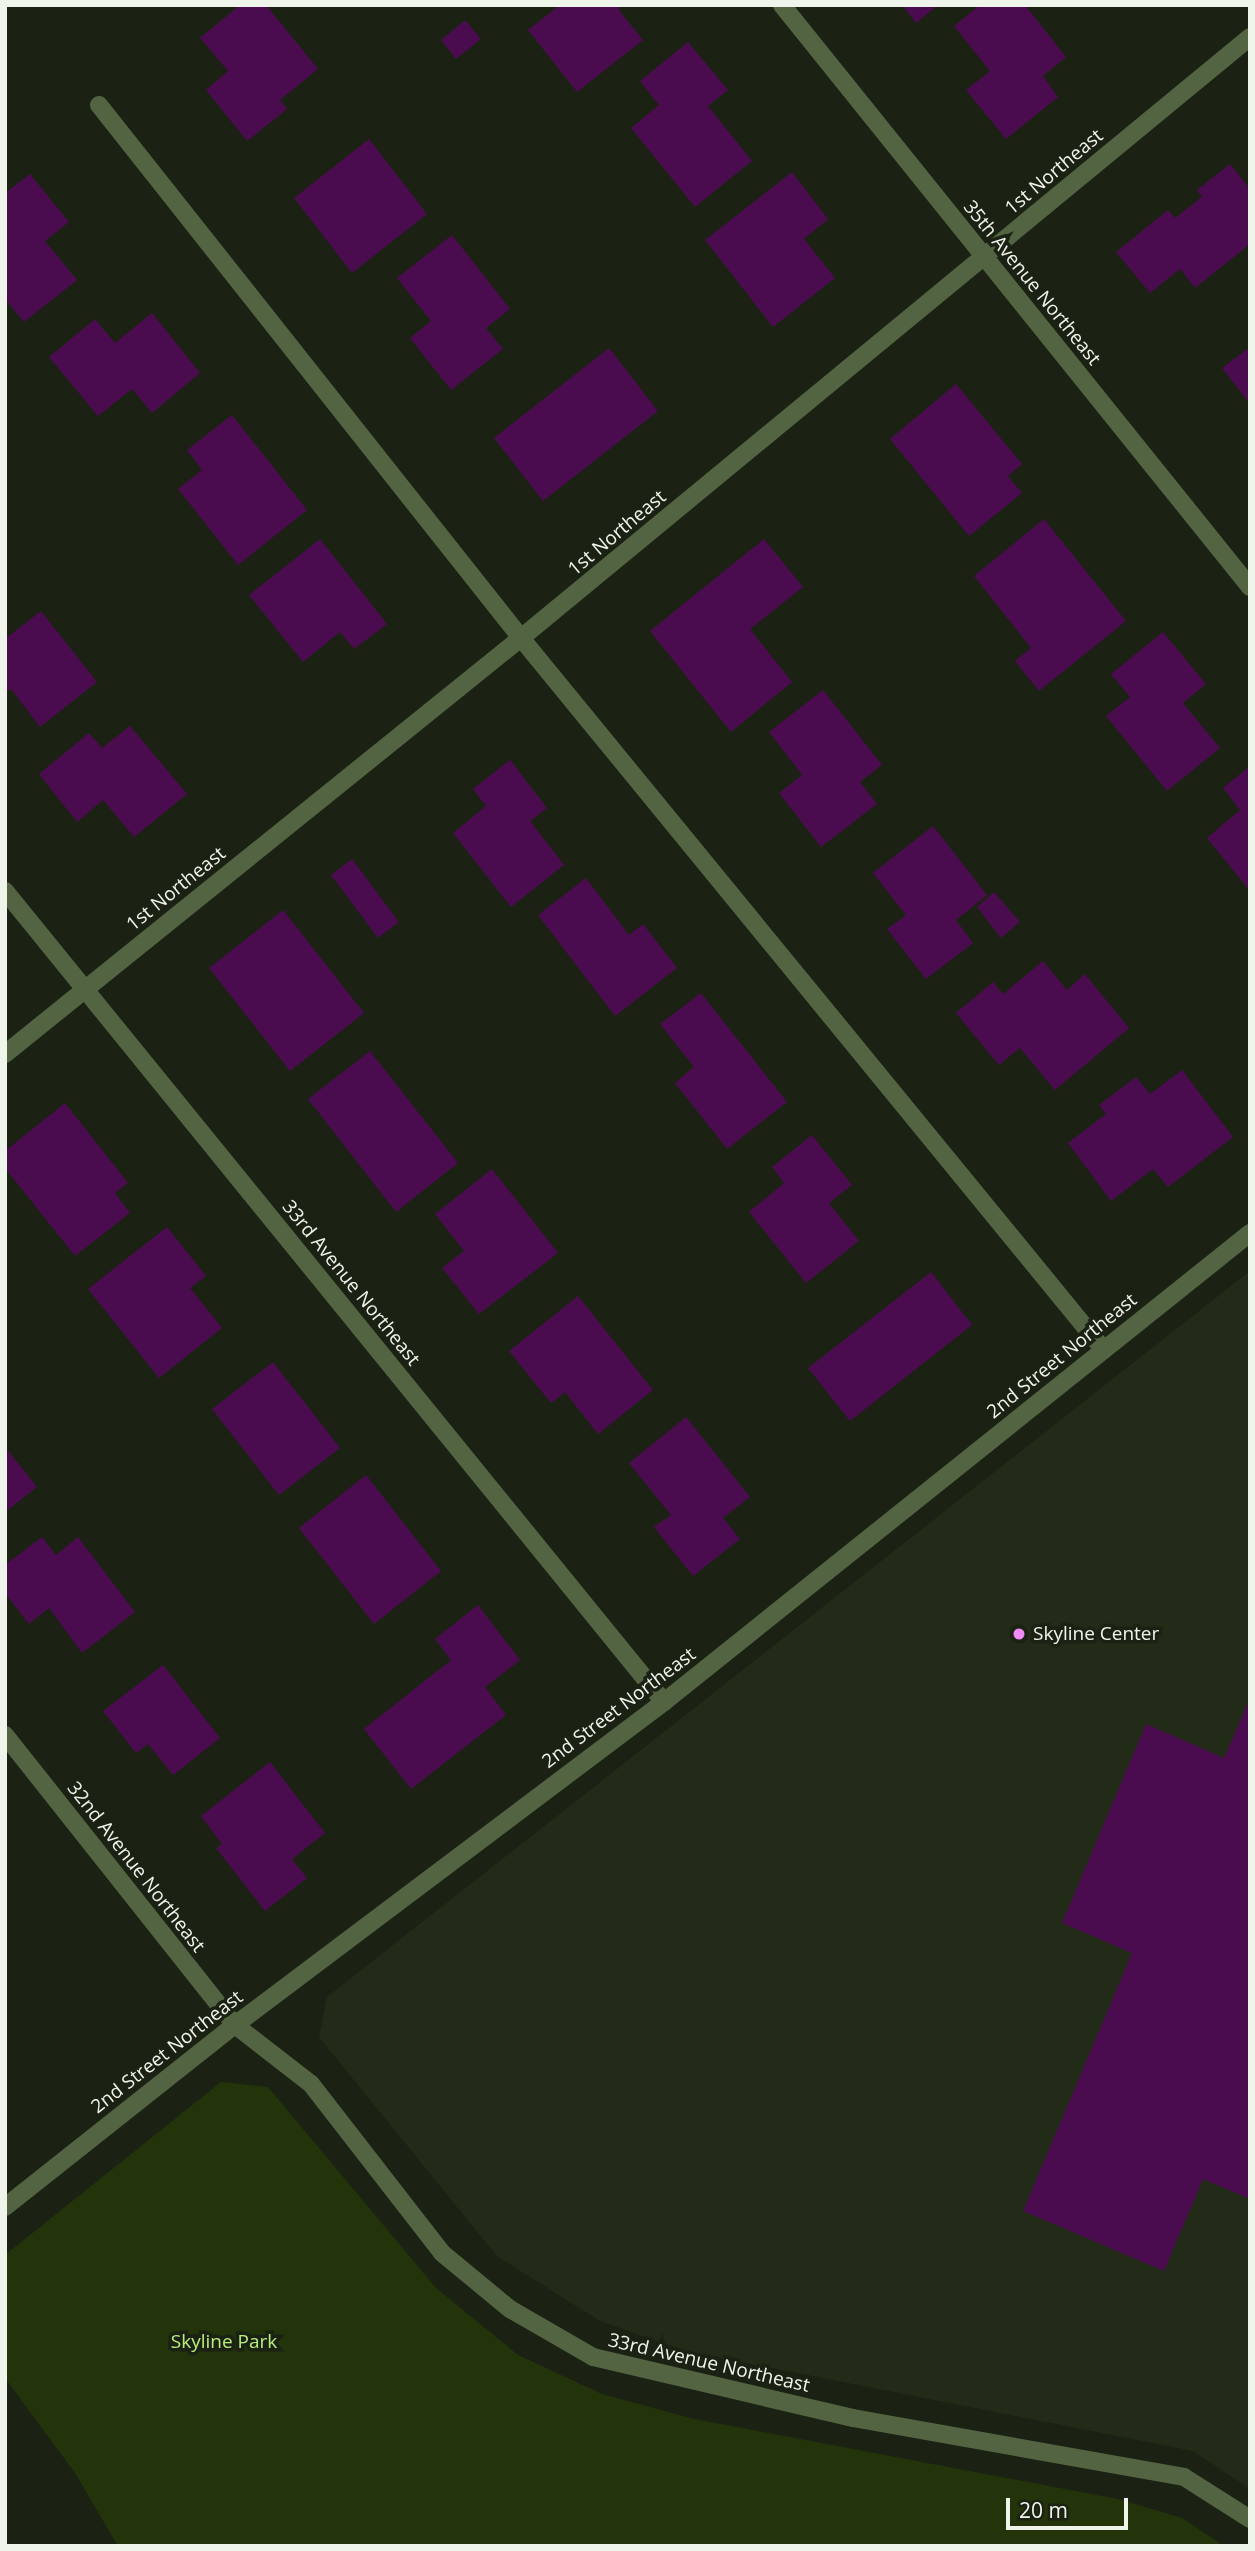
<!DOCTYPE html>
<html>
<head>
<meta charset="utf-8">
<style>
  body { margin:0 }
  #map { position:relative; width:1255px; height:2551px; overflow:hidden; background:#1b2214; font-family:"Open Sans",sans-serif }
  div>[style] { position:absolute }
  .built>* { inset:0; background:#222b18 }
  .green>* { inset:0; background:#23340b }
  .building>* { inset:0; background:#4b0c4f }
  .minor>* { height:18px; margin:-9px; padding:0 9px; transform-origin:9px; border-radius:9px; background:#536442 }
  .tertiary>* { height:18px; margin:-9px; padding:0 9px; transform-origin:9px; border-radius:9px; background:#536442 }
  .dots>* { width:19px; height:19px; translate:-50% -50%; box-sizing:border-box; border:4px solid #1b2214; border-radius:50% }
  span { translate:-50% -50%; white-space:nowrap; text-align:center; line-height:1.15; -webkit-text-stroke:7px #1b2214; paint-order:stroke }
  .street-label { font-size:19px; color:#f0f5ec }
  .poi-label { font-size:19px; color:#f0f5ec }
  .left { translate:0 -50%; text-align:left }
  .park-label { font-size:19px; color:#b8ed7b }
  .frame { position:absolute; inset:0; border:7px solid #f0f5ec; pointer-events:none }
  .scale { position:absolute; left:1006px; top:2498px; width:122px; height:32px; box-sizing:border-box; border:4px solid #f0f5ec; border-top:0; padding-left:9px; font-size:21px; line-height:24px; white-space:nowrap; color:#f0f5ec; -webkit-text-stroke:5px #1b2214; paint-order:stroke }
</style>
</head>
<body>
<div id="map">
  <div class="built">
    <i style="clip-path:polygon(1250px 1271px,1250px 2489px,1193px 2451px,686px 2351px,600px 2321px,497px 2256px,319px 2037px,327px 1997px)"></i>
  </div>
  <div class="green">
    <i style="clip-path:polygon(221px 2082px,268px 2087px,436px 2288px,518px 2355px,602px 2394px,694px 2419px,1118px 2499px,1182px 2518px,1224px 2546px,118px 2546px,75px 2473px,5px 2378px,5px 2255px)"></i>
  </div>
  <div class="building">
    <i style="clip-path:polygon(240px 5px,266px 5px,318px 69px,280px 100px,287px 109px,247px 141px,206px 90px,228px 71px,200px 38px)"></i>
    <i style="clip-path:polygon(560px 5px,623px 5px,618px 9px,643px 40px,577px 92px,528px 30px)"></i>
    <i style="clip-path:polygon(902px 5px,938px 5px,916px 23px)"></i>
    <i style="clip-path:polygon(980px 5px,1025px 5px,1066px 57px,1043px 76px,1058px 97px,1006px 139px,966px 90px,990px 71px,954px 26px)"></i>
    <i style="clip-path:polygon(465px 20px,481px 39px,456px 59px,441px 40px)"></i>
    <i style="clip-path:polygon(688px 42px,728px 90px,708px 106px,752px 161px,695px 207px,631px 128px,659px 105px,640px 81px)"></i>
    <i style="clip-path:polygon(369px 139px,427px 214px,352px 273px,294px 198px)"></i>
    <i style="clip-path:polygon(1230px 164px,1250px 189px,1250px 244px,1195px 288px,1180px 269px,1150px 293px,1116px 252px,1168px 210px,1175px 218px,1202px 197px,1197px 190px)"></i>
    <i style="clip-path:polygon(792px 172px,828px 219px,804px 239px,835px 278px,773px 327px,705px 240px)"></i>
    <i style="clip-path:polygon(30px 174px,69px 222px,45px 241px,77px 280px,24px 322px,5px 299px,5px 193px)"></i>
    <i style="clip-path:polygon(452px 235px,510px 309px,486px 328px,503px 349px,451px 390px,410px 338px,431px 321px,397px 278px)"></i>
    <i style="clip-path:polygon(152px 313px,200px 373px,152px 413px,132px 389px,98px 416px,49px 357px,95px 319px,115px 343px)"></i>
    <i style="clip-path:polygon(1250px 347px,1250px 404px,1222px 368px)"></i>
    <i style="clip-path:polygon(609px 348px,658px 411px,543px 501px,494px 438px)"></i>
    <i style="clip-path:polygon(956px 384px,1022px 464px,1008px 476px,1022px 493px,969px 536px,890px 439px)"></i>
    <i style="clip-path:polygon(232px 415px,307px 510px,238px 565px,178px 489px,202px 470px,187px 450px)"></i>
    <i style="clip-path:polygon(1044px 519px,1126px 621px,1039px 691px,1015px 661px,1031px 648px,974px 576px)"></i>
    <i style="clip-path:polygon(320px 539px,387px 624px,354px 649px,340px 632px,303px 662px,249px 595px)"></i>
    <i style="clip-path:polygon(764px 539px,803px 587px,750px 629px,792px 682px,731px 732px,650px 631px)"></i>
    <i style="clip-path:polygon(41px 611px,97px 682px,40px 727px,11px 689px,5px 693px,5px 639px)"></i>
    <i style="clip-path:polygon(1163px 632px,1206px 684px,1183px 703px,1220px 748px,1167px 791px,1106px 716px,1130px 697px,1111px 674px)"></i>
    <i style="clip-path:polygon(823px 690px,882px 765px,860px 782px,877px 804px,821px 847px,779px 793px,802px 775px,769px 732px)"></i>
    <i style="clip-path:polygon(130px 726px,187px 794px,134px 837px,103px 800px,77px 822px,39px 774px,89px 733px,102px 748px)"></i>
    <i style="clip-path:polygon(510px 760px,547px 808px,530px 821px,564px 865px,511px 907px,453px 833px,486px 806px,473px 789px)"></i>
    <i style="clip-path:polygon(1250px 766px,1250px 891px,1207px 838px,1240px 810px,1223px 788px)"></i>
    <i style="clip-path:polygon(933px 826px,987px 895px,956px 920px,973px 943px,926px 979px,887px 929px,906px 915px,873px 873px)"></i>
    <i style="clip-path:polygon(352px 859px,399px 922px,378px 938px,331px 875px)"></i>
    <i style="clip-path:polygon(586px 878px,629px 935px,643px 924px,677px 968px,615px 1016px,538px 915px)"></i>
    <i style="clip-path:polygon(994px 892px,1020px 922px,1001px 938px,977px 907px)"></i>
    <i style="clip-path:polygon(283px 910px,364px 1013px,290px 1071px,209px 968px)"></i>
    <i style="clip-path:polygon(1043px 961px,1067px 990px,1085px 974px,1129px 1028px,1055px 1090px,1020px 1048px,999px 1065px,956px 1013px,993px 982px,1003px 994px)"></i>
    <i style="clip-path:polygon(701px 993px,787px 1102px,727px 1149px,675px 1083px,694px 1067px,660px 1024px)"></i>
    <i style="clip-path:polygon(370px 1051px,458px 1163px,396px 1212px,308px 1099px)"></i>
    <i style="clip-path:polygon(1182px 1070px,1233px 1137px,1168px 1187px,1153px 1169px,1111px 1201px,1068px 1143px,1106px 1114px,1099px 1105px,1136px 1077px,1150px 1094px)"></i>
    <i style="clip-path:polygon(65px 1103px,128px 1183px,115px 1193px,130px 1213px,75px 1256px,5px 1168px,5px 1151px)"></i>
    <i style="clip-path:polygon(812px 1135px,852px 1185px,829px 1203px,859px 1241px,806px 1283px,749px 1212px,784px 1183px,772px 1167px)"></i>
    <i style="clip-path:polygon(492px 1169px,558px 1253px,479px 1314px,442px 1268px,464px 1251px,435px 1214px)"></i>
    <i style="clip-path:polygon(167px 1227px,206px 1276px,190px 1288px,222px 1328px,159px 1378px,88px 1289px)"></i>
    <i style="clip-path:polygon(931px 1272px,972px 1325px,850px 1421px,808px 1368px)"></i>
    <i style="clip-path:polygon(578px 1296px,653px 1390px,598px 1434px,565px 1392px,551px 1403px,509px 1351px)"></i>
    <i style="clip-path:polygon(273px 1362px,340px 1448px,279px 1495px,212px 1409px)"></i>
    <i style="clip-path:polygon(686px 1417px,750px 1497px,723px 1518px,740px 1539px,693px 1576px,654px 1527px,671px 1515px,629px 1463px)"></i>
    <i style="clip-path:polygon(5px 1447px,37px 1487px,5px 1512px)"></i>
    <i style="clip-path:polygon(366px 1475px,441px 1571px,374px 1624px,299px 1528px)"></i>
    <i style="clip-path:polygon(42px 1537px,56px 1555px,78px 1537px,135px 1612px,82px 1653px,49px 1608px,29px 1624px,5px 1593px,5px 1565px)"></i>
    <i style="clip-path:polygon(478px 1605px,520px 1660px,485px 1687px,506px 1715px,411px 1789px,364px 1729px,451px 1660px,435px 1639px)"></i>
    <i style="clip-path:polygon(163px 1665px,220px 1738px,173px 1775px,148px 1744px,136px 1753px,103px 1711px)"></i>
    <i style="clip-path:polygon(1250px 1698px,1250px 2199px,1203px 2179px,1164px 2271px,1023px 2211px,1132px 1953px,1062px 1923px,1146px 1724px,1224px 1758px)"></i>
    <i style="clip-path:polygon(270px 1762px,325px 1833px,292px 1859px,307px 1878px,265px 1911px,216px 1848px,222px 1844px,201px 1816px)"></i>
  </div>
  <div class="minor">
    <i style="left:782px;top:5px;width:747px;rotate:51.2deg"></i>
    <i style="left:99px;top:105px;width:680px;rotate:51.63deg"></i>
    <i style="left:521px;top:638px;width:920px;rotate:50.69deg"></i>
    <i style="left:5px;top:891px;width:1045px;rotate:50.9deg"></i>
    <i style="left:5px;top:1054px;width:663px;rotate:-38.88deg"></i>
    <i style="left:521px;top:638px;width:945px;rotate:-39.5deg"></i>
    <i style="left:5px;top:1735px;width:370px;rotate:51.6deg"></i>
    <i style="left:235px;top:2025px;width:96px;rotate:37.8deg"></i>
    <i style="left:311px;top:2084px;width:214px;rotate:52.2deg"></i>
    <i style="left:442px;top:2253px;width:88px;rotate:39.5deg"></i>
    <i style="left:510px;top:2309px;width:96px;rotate:30deg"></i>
    <i style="left:593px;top:2357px;width:267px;rotate:13.2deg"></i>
    <i style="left:853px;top:2418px;width:336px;rotate:10.1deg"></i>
    <i style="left:1184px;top:2477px;width:78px;rotate:32.5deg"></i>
  </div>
  <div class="tertiary">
    <i style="left:5px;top:2207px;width:293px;rotate:-38.4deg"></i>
    <i style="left:235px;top:2025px;width:537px;rotate:-36.98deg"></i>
    <i style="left:664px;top:1702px;width:751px;rotate:-38.67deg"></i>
  </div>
  <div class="dots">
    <i style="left:1019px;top:1634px;background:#f08bf5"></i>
  </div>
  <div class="street-label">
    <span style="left:1054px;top:172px;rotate:-40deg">1st Northeast</span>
    <span style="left:1032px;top:283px;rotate:51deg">35th Avenue Northeast</span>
    <span style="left:617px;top:533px;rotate:-40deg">1st Northeast</span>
    <span style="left:176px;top:889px;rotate:-39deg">1st Northeast</span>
    <span style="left:351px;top:1283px;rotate:51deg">33rd Avenue Northeast</span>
    <span style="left:1062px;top:1356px;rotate:-39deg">2nd Street Northeast</span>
    <span style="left:619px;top:1708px;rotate:-37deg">2nd Street Northeast</span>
    <span style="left:136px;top:1867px;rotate:52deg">32nd Avenue Northeast</span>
    <span style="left:167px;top:2052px;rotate:-38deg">2nd Street Northeast</span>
    <span style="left:709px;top:2363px;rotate:13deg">33rd Avenue Northeast</span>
  </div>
  <div class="poi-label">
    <span class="left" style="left:1033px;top:1634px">Skyline Center</span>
  </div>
  <div class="park-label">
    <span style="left:224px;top:2342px">Skyline Park</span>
  </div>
  <div class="frame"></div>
  <div class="scale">20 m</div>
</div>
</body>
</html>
